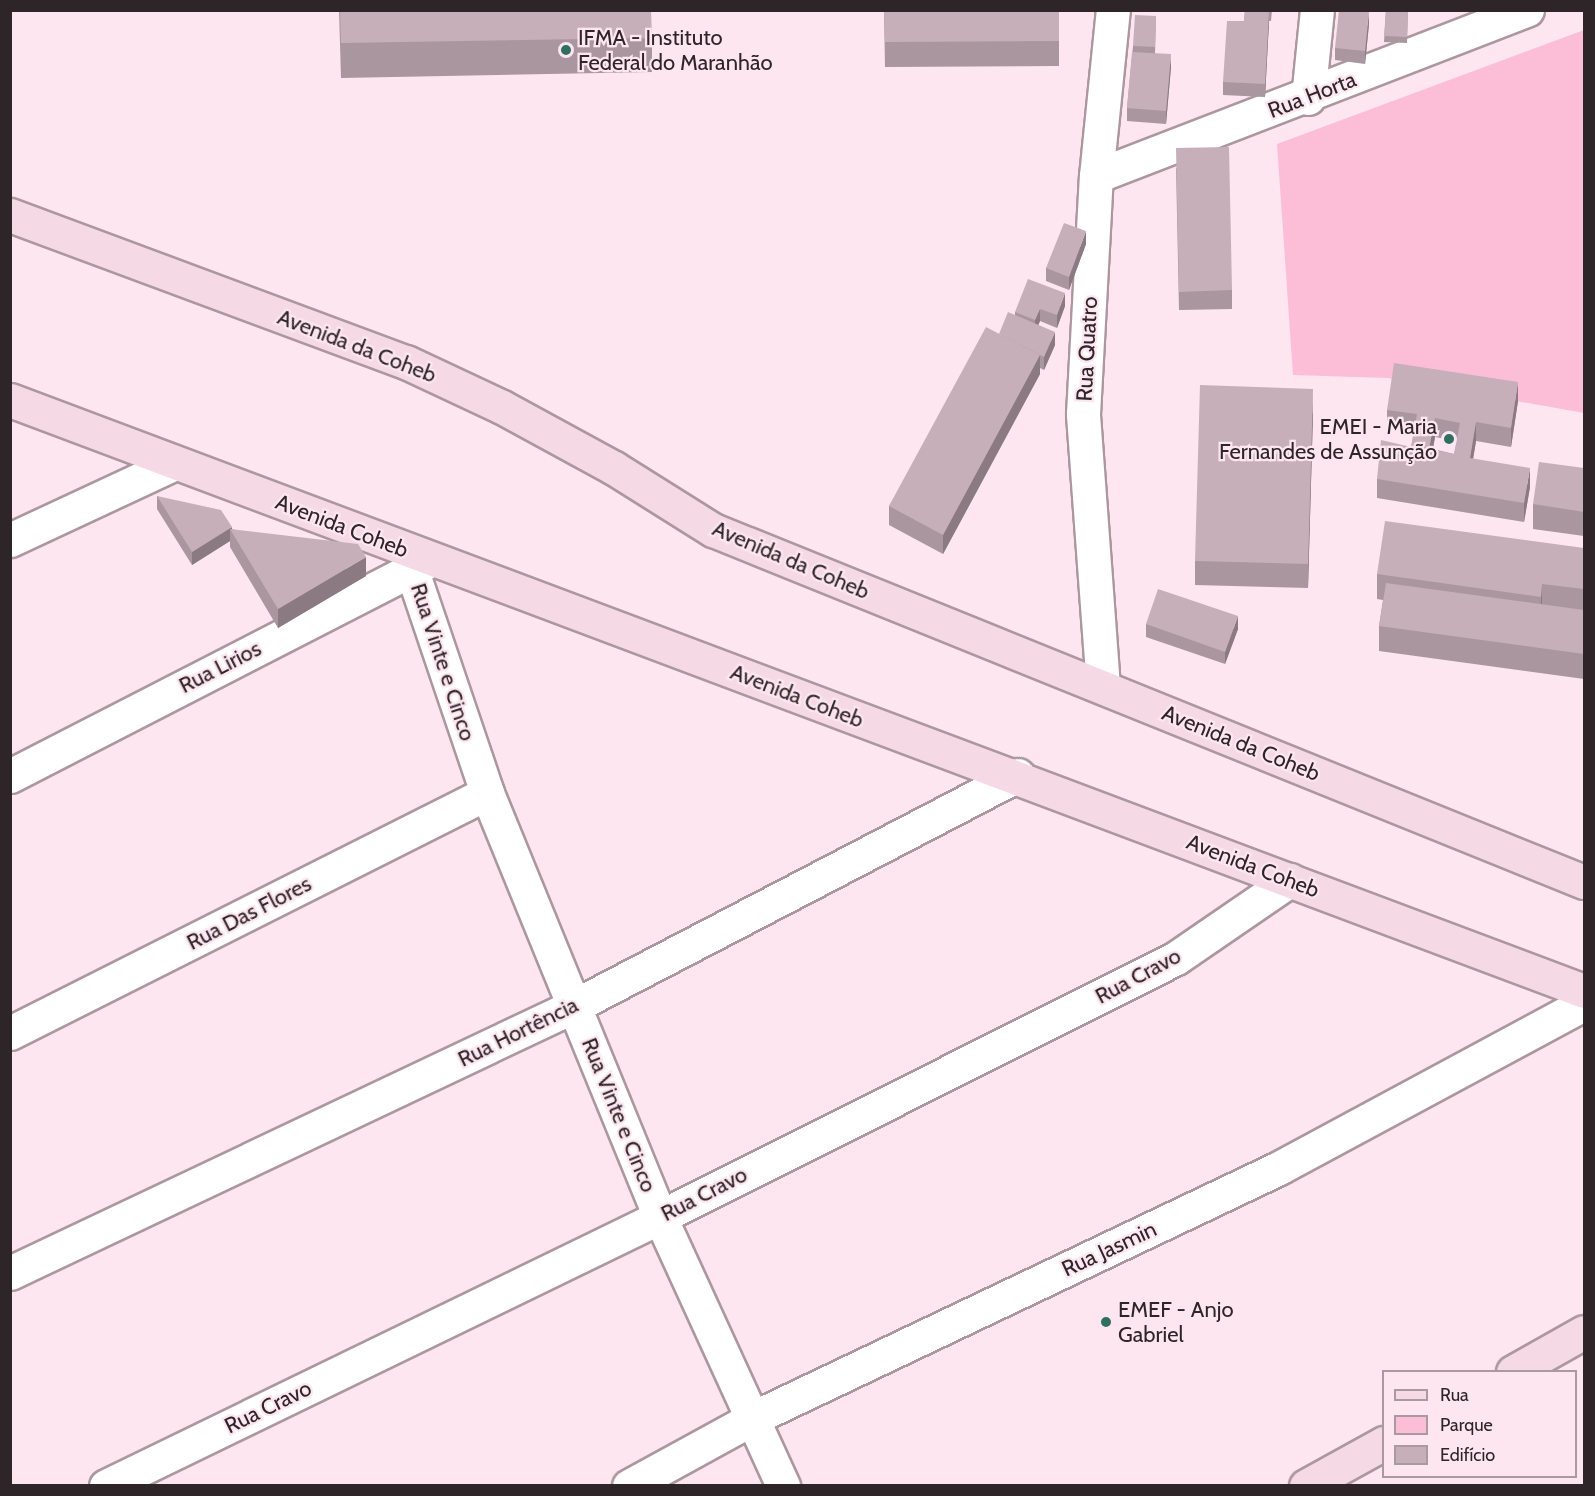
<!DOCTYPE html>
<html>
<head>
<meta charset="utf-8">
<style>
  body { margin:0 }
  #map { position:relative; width:1595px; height:1496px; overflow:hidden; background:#fde6ef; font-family:Cabin,sans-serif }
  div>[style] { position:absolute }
  .green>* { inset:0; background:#fcbed6 }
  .roads { filter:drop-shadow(2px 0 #ac979f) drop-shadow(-2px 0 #ac979f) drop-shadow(0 2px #ac979f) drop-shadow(0 -2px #ac979f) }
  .minor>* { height:33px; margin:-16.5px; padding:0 16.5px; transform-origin:16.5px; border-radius:16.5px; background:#fff }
  .secondary>* { height:33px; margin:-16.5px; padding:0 16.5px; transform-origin:16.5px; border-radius:16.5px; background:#f5dae6 }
  .wall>* { inset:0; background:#aa969e }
  .shaded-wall>* { inset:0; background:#8b7a81 }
  .building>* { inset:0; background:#c6afb8 }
  .dots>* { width:16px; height:16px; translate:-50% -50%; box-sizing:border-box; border:3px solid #fde6ef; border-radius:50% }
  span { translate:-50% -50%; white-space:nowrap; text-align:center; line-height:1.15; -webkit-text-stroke:4.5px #fde6ef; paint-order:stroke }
  .poi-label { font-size:22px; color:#2e2528 }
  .left { translate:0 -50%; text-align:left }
  .right { translate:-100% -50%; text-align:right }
  .street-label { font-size:22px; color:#2e2528 }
  .frame { position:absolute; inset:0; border:12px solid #2e2528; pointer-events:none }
  .legend { position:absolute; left:1382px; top:1370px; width:195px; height:108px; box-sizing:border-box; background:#fde6ef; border:2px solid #aa999f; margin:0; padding:8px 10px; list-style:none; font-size:18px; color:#2e2528 }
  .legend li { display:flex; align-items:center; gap:12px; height:30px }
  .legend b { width:30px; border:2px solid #aa999f }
</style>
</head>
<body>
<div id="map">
  <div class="green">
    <i style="clip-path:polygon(1584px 30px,1584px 413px,1388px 378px,1293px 375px,1277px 144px)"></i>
  </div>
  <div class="roads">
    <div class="minor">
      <i style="left:1308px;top:98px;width:88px;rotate:-84.2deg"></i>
      <i style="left:1096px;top:176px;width:462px;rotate:-21.1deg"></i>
      <i style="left:10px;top:540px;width:182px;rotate:-25deg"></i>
      <i style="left:411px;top:568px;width:237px;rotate:71.3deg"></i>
      <i style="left:487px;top:793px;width:458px;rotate:67.8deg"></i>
      <i style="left:660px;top:1217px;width:296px;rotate:65.4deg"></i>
      <i style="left:1103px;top:687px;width:274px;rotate:-94.2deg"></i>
      <i style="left:1083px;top:414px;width:238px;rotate:-86.9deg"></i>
      <i style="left:1096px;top:176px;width:167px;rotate:-84.2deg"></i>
      <i style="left:10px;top:776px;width:472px;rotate:-27.2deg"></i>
      <i style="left:10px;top:1033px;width:534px;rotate:-26.71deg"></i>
      <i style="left:10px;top:1273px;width:626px;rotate:-25.34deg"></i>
      <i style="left:576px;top:1005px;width:498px;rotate:-27.5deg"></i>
      <i style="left:106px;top:1486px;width:616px;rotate:-25.9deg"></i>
      <i style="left:660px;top:1217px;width:577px;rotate:-26.65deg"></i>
      <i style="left:1176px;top:958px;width:138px;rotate:-34.4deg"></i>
      <i style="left:629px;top:1486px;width:141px;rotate:-28.7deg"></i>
      <i style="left:753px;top:1418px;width:582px;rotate:-25.42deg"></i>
      <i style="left:1279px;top:1168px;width:346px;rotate:-28.3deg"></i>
    </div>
    <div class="secondary">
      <i style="left:10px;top:215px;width:422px;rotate:20.4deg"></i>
      <i style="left:406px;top:362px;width:106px;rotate:25.1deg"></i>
      <i style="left:502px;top:407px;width:128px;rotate:28.6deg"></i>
      <i style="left:614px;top:468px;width:117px;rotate:32.1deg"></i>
      <i style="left:713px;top:530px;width:939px;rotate:22.01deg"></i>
      <i style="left:10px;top:400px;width:1681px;rotate:20.58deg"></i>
      <i style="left:1513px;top:1372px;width:81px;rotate:-29.4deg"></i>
      <i style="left:1306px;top:1486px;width:89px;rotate:-28.9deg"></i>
    </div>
  </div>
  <div class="wall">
    <i style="clip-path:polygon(339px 10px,652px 38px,652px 72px,341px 78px)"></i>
    <i style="clip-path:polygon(884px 10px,1059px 10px,1059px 66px,885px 67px)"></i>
    <i style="clip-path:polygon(1245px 10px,1272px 10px,1271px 21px,1269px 21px,1265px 97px,1223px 95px,1223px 82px,1244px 21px)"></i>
    <i style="clip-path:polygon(1386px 10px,1408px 10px,1407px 43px,1384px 42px)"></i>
    <i style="clip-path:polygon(1156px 16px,1155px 53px,1171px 67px,1166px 124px,1127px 121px,1127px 108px,1133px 46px)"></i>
    <i style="clip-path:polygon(1369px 24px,1365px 64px,1335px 60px,1335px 48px)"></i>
    <i style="clip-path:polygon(1176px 167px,1232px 290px,1232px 309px,1179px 310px)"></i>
    <i style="clip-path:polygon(1086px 244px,1069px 290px,1046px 281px,1046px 268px)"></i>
    <i style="clip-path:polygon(1065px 306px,1057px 328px,1040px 321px,1038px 325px,1055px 345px,1044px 370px,1040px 368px,1040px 374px,943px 554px,889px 525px,889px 506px,1015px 315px,1015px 312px)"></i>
    <i style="clip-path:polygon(evenodd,1518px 401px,1511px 447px,1476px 441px,1473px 459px,1530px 487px,1524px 522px,1377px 498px,1377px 479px,1411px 447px,1414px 433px,1387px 428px,1387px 410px,1518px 401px,1435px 437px,1457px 441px,1454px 454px,1433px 449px,1435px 437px)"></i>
    <i style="clip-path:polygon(1313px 413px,1308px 588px,1195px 585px,1195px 561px)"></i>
    <i style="clip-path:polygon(1584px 468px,1584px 536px,1533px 529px,1533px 504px)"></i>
    <i style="clip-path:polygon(157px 496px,232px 529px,366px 576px,278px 628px,230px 547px,230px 541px,192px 565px,157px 509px)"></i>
    <i style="clip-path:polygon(1584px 548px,1584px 679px,1379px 651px,1379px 626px,1383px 600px,1377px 599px,1377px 574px)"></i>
    <i style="clip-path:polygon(1146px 624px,1238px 629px,1225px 664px,1146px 637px)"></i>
  </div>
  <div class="shaded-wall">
    <i style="clip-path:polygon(1269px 10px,1269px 22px,1265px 97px,1265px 84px)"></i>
    <i style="clip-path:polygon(1369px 11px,1369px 24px,1365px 64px,1365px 51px)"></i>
    <i style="clip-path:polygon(1171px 54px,1171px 67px,1166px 124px,1166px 111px)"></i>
    <i style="clip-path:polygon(1086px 231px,1086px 244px,1069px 290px,1069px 277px)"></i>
    <i style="clip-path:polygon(1065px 293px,1065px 306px,1057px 328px,1057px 315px)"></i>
    <i style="clip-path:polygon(1040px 309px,1040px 321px,1035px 333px,1035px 320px)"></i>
    <i style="clip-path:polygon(1055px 332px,1055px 345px,1044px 370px,1044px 357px)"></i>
    <i style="clip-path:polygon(1040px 355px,1040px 374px,943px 554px,943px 535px)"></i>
    <i style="clip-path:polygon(1518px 382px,1518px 401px,1511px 447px,1511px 428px)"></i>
    <i style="clip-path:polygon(1313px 389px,1313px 413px,1308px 588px,1308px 564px)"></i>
    <i style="clip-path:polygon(1435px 418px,1435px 437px,1429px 468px,1429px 449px)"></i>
    <i style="clip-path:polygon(1476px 422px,1476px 441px,1470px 477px,1470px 458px)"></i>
    <i style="clip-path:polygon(1530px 468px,1530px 487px,1524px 522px,1524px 503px)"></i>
    <i style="clip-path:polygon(232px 527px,232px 531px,230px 529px,230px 541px,192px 565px,192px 552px)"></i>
    <i style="clip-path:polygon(366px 557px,366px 576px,278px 628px,278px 609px)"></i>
    <i style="clip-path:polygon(1542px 584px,1542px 608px,1541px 621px,1541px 597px)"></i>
    <i style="clip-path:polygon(1238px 616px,1238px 629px,1225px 664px,1225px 652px)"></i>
  </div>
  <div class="building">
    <i style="clip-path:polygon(340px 10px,651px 10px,652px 38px,341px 43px)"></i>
    <i style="clip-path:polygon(884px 10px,1059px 10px,1059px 41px,885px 42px)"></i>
    <i style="clip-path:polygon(1245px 10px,1269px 10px,1265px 84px,1223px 82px,1227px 21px,1244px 21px)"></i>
    <i style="clip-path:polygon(1339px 10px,1369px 11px,1365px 51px,1335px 48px)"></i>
    <i style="clip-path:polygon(1386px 10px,1408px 10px,1407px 37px,1384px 36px)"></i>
    <i style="clip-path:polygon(1135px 15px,1156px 16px,1155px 47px,1133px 46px)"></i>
    <i style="clip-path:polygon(1132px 52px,1171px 54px,1166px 111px,1127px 108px)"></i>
    <i style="clip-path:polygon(1229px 147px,1232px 290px,1179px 292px,1176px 148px)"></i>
    <i style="clip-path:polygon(1064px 223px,1086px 231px,1069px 277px,1046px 268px)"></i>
    <i style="clip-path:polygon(1028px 279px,1065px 293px,1057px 315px,1040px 309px,1035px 320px,1015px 312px)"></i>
    <i style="clip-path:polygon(1008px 312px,1055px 332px,1044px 357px,999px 334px)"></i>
    <i style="clip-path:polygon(986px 327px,1040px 355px,943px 535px,889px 506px)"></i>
    <i style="clip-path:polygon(evenodd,1394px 363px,1518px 382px,1511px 428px,1476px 422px,1470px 458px,1530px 468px,1524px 503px,1377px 479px,1381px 440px,1411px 447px,1417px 414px,1387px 410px,1394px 363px,1435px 418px,1460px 423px,1454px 454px,1429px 449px,1435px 418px)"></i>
    <i style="clip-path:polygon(1200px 385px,1313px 389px,1308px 564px,1195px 561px)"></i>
    <i style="clip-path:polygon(1539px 462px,1584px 468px,1584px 512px,1533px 504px)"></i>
    <i style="clip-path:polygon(157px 496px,221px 510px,232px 527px,192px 552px)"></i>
    <i style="clip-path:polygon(1385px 521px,1584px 548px,1584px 589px,1542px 584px,1541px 597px,1377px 574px)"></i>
    <i style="clip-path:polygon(230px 529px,358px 544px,366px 557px,278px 609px)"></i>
    <i style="clip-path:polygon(1386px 583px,1584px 610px,1584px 654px,1379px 626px)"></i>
    <i style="clip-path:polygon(1158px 589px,1238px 616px,1225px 652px,1146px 624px)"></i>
  </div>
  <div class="dots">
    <i style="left:566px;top:50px;background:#2e6f5e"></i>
    <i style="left:1449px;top:439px;background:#2e6f5e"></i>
    <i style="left:1106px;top:1322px;background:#2e6f5e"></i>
  </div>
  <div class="poi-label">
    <span class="left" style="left:578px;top:50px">IFMA - Instituto<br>Federal do Maranhão</span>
    <span class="right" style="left:1437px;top:439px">EMEI - Maria<br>Fernandes de Assunção</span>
    <span class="left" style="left:1118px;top:1322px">EMEF - Anjo<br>Gabriel</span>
  </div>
  <div class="street-label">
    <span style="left:1312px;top:95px;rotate:-21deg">Rua Horta</span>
    <span style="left:357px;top:346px;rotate:21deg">Avenida da Coheb</span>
    <span style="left:1087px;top:349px;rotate:-87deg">Rua Quatro</span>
    <span style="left:342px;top:526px;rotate:21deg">Avenida Coheb</span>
    <span style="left:791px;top:560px;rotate:23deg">Avenida da Coheb</span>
    <span style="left:443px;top:662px;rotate:72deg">Rua Vinte e Cinco</span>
    <span style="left:220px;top:667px;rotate:-27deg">Rua Lirios</span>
    <span style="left:797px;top:696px;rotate:21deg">Avenida Coheb</span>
    <span style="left:1241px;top:743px;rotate:22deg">Avenida da Coheb</span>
    <span style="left:1253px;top:866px;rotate:21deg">Avenida Coheb</span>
    <span style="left:249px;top:913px;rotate:-27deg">Rua Das Flores</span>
    <span style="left:1138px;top:976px;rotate:-28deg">Rua Cravo</span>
    <span style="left:518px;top:1032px;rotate:-26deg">Rua Hortência</span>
    <span style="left:619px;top:1115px;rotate:68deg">Rua Vinte e Cinco</span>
    <span style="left:704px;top:1194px;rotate:-27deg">Rua Cravo</span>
    <span style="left:1109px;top:1249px;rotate:-25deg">Rua Jasmin</span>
    <span style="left:268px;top:1407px;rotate:-26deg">Rua Cravo</span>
  </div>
  <div class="frame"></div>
  <ul class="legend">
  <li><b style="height:8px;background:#f5dae6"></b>Rua</li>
  <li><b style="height:16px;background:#fcbed6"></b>Parque</li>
  <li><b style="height:16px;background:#c6afb8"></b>Edifício</li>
  </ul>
</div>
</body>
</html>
